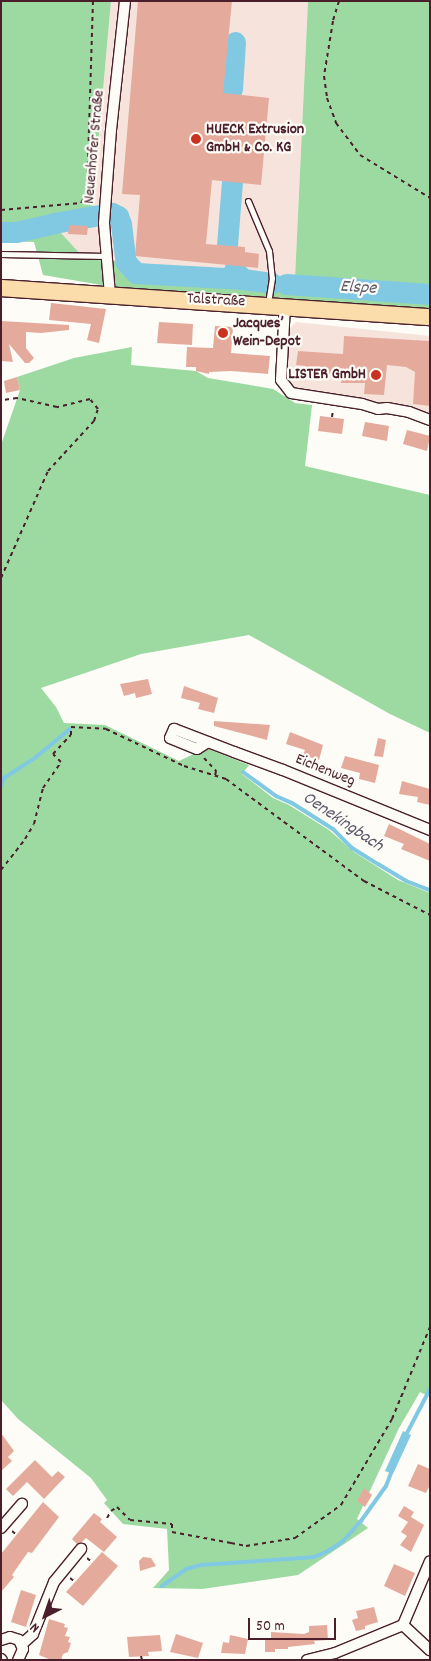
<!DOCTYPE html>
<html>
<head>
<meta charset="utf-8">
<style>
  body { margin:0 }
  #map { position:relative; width:431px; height:1661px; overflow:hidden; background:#fdfcf7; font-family:Dekko,sans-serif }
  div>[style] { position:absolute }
  .built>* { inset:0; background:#f6e4dc }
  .green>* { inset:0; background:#9cdaa2 }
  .water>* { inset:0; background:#81c9e2 }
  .stream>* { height:4px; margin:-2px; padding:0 2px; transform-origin:2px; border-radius:2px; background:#81c9e2 }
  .river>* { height:21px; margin:-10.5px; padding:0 10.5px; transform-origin:10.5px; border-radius:10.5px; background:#81c9e2 }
  .building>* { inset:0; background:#e4ab9d }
  .path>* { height:2px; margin-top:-1px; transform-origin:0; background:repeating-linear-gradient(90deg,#4a1f2b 0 4px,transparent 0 8px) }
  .roads { filter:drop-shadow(1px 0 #4a1f2b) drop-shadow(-1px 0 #4a1f2b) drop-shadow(0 1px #4a1f2b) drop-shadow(0 -1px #4a1f2b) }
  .service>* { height:5px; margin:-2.5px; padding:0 2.5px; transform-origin:2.5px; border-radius:2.5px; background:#fdfcf7 }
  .minor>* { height:10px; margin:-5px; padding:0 5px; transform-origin:5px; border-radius:5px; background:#fdfcf7 }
  .primary>* { height:16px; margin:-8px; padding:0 8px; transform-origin:8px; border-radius:8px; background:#fbddab }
  .dots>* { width:14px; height:14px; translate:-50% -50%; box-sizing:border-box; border:2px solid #fdfcf7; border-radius:50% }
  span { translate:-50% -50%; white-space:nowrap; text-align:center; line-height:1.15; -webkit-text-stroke:4.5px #fdfcf7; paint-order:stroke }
  .poi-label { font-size:16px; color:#4a1f2b; font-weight:700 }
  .left { translate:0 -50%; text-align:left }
  .right { translate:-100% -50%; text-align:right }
  .street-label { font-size:16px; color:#4a1f2b }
  .water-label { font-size:18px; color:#5d5a6b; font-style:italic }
  .frame { position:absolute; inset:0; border:2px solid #4a1f2b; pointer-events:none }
  .north { position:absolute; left:20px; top:1591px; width:50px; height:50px; -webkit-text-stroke:4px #fdfcf7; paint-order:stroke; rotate:221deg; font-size:14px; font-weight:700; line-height:20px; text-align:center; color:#4a1f2b }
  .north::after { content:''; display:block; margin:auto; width:18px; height:22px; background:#4a1f2b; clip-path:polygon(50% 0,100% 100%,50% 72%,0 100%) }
  .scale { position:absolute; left:248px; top:1618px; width:88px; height:22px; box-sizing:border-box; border:2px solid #4a1f2b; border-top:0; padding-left:6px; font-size:15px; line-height:18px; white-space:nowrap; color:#4a1f2b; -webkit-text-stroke:4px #fdfcf7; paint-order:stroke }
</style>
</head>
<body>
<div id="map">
  <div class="built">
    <i style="clip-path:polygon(111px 1px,308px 1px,295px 278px,84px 258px,61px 233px,61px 217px,92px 213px)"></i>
    <i style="clip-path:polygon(296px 322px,430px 336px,430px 416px,378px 405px,357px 398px,291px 387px,286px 376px,289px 329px)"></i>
  </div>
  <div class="green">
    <i style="clip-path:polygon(1px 1px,111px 1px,92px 213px,61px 218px,61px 233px,84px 258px,295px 278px,308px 1px,430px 1px,430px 310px,286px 298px,119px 288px,43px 275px,34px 242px,1px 241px)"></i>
    <i style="clip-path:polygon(132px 347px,131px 365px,196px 371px,208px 378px,273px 389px,295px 403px,312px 405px,305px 466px,430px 495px,430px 733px,390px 714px,249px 635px,141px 654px,41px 688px,56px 707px,64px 723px,105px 725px,179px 761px,206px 748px,249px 765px,242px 774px,273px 798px,289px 805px,329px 830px,354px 852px,398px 880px,430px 893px,430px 1397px,420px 1392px,399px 1428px,357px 1519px,368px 1528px,298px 1575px,202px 1589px,153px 1588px,169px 1570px,167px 1529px,123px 1524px,104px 1503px,107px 1500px,91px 1478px,18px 1419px,1px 1400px,1px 445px,20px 390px,17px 377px,74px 358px)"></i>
  </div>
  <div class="water">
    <i style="clip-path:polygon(403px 1431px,411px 1435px,393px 1474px,385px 1471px)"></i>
  </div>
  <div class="stream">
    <i style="left:243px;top:772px;width:41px;rotate:36deg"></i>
    <i style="left:276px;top:796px;width:17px;rotate:24deg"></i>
    <i style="left:292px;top:803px;width:49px;rotate:32.4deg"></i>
    <i style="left:333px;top:829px;width:27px;rotate:45deg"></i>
    <i style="left:352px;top:848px;width:31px;rotate:32deg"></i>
    <i style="left:378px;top:864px;width:33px;rotate:31deg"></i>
    <i style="left:406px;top:881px;width:26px;rotate:21deg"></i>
    <i style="left:1px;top:786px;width:9px;rotate:-69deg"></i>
    <i style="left:4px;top:778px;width:38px;rotate:-33deg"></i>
    <i style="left:36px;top:757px;width:44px;rotate:-39.5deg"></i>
    <i style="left:407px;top:1433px;width:50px;rotate:-62.4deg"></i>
    <i style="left:162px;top:1586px;width:29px;rotate:-35deg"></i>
    <i style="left:186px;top:1569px;width:16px;rotate:-15deg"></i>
    <i style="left:201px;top:1565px;width:101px;rotate:-4deg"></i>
    <i style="left:302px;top:1558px;width:12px;rotate:-5deg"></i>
    <i style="left:314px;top:1557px;width:15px;rotate:-23deg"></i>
    <i style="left:328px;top:1551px;width:17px;rotate:-33deg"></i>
    <i style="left:342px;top:1542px;width:28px;rotate:-48deg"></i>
    <i style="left:361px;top:1521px;width:43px;rotate:-54.5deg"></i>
    <i style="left:386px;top:1486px;width:14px;rotate:-69deg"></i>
  </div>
  <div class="river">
    <i style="left:232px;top:89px;width:47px;rotate:-86.3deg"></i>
    <i style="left:1px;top:232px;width:15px"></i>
    <i style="left:16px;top:232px;width:39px;rotate:-13deg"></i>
    <i style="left:54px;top:223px;width:59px;rotate:-9.8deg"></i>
    <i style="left:112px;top:213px;width:7px;rotate:27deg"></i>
    <i style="left:118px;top:216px;width:9px;rotate:69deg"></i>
    <i style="left:121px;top:224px;width:38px;rotate:83deg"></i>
    <i style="left:126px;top:262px;width:15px;rotate:48deg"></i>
    <i style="left:136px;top:273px;width:107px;rotate:3.2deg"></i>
    <i style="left:227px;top:245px;width:63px;rotate:-85.5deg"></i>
    <i style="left:234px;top:270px;width:13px;rotate:45deg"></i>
    <i style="left:243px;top:279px;width:29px;rotate:8deg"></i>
    <i style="left:286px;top:284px;width:144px;rotate:4deg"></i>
  </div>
  <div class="building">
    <i style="clip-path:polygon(138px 1px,232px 1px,223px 93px,269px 98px,261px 185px,212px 180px,206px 244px,245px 247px,245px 252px,259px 254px,258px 268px,135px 256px,140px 195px,122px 194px)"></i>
    <i style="clip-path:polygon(69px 225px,88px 226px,87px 235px,68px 234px)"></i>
    <i style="clip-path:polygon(51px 303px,106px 309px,99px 343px,87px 340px,91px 324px,49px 320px)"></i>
    <i style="clip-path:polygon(1px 321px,69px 325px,69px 330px,41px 333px,26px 332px,26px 348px,34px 358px,29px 363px,25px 363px,9px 344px,13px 362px,2px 361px)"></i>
    <i style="clip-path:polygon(159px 322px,193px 324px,192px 345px,157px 343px)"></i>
    <i style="clip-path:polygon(215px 326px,233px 327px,231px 353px,270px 356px,268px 374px,231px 371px,209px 372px,209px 374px,196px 371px,196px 367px,186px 367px,187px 347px,213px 348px)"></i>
    <i style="clip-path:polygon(344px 336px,430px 341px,430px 406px,413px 404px,415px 372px,406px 367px,387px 365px,384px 395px,364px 394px,365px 383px,341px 383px,342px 376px,306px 372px,306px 366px,296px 365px,298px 351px,343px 354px)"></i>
    <i style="clip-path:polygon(17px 377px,20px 390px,6px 393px,4px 381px)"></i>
    <i style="clip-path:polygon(320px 416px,344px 419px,342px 434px,318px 431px)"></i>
    <i style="clip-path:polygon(365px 422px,389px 426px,387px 441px,362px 436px)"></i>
    <i style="clip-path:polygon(407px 430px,430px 436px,427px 451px,403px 444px)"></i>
    <i style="clip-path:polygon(148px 679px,152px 694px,136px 698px,135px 693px,124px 696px,120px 684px)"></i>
    <i style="clip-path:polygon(184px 686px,218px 698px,214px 713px,198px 709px,200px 703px,181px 698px)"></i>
    <i style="clip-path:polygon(214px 721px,270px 725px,267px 740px,214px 726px)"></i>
    <i style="clip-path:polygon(290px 732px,323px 745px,319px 760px,303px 755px,305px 750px,286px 744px)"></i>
    <i style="clip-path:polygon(378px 738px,386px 740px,383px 757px,374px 756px)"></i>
    <i style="clip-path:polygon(345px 756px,379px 765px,375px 783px,359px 779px,360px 773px,341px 768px)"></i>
    <i style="clip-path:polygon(402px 781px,430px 789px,430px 805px,417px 802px,418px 797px,399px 794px)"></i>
    <i style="clip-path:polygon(389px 824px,430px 844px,430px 861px,401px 849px,404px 844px,384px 836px)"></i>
    <i style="clip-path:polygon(1px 1433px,14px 1451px,8px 1457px,12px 1461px,1px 1471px)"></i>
    <i style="clip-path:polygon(35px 1460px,52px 1477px,58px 1471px,65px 1477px,44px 1499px,27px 1482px,13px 1496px,6px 1489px)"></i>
    <i style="clip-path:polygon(418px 1464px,430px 1469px,430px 1485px,426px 1493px,408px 1486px)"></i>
    <i style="clip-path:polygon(364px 1488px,372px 1495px,365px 1507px,357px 1501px)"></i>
    <i style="clip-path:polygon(43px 1502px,59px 1517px,32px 1553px,28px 1552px,12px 1575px,14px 1577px,1px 1592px,1px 1554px)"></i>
    <i style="clip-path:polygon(404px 1506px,414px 1512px,411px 1517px,424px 1525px,411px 1552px,400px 1545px,407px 1536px,401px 1532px,408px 1522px,398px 1516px)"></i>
    <i style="clip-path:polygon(94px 1513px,102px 1519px,100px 1522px,117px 1537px,104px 1552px,86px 1538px,82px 1542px,77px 1544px,72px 1539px)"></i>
    <i style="clip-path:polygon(102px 1552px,118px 1566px,83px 1606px,66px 1592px)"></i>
    <i style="clip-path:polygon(143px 1557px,151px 1558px,156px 1566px,140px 1571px,139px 1561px)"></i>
    <i style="clip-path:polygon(394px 1564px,415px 1573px,405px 1596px,384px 1586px)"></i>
    <i style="clip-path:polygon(21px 1590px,36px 1595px,26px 1627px,11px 1622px)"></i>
    <i style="clip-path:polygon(374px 1607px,378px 1622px,365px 1626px,365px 1629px,356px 1631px,352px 1620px,358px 1618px,356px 1611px)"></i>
    <i style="clip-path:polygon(49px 1619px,65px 1624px,64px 1627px,68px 1628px,65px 1636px,70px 1637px,68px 1642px,71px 1643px,68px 1652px,63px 1654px,61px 1660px,51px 1660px,39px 1655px)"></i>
    <i style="clip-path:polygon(327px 1625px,328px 1640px,314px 1641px,315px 1644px,288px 1647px,288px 1649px,275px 1649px,275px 1652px,265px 1652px,265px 1639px,271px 1639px,271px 1632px,304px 1634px,309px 1632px,309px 1626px)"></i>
    <i style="clip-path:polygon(176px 1634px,203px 1643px,198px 1658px,170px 1652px)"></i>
    <i style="clip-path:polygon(160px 1635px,162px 1651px,148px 1652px,149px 1656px,129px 1657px,127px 1637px)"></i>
    <i style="clip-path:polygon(230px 1635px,248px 1639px,245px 1654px,221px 1653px,223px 1642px,229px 1643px)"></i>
  </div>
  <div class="path">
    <i style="left:93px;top:1px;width:192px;rotate:91.8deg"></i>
    <i style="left:87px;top:193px;width:9px;rotate:-21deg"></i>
    <i style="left:339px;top:1px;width:21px;rotate:107deg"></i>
    <i style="left:333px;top:21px;width:56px;rotate:99.3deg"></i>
    <i style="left:324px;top:76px;width:22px;rotate:82deg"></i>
    <i style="left:327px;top:98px;width:27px;rotate:70deg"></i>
    <i style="left:336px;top:123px;width:40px;rotate:53deg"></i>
    <i style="left:360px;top:155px;width:82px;rotate:31.6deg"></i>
    <i style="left:1px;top:210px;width:80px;rotate:-5deg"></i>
    <i style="left:81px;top:203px;width:12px;rotate:-59deg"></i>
    <i style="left:332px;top:417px;width:7px;rotate:-82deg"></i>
    <i style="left:1px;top:578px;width:117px;rotate:-66.3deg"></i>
    <i style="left:48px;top:471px;width:68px;rotate:-47.4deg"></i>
    <i style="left:94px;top:421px;width:13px;rotate:-72deg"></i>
    <i style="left:98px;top:409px;width:13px;rotate:-129deg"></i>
    <i style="left:90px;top:399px;width:34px;rotate:166deg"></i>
    <i style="left:57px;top:407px;width:41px;rotate:-167.3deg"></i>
    <i style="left:17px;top:398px;width:14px;rotate:172deg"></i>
    <i style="left:204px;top:758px;width:18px;rotate:47deg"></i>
    <i style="left:216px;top:771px;width:5px;rotate:101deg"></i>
    <i style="left:1px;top:870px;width:39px;rotate:-52deg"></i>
    <i style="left:25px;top:839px;width:17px;rotate:-59deg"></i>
    <i style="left:34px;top:824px;width:37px;rotate:-76deg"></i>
    <i style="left:43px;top:788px;width:32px;rotate:-55deg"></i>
    <i style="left:61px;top:762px;width:11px;rotate:-135deg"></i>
    <i style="left:53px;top:754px;width:26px;rotate:-47deg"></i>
    <i style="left:71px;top:735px;width:8px;rotate:-90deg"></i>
    <i style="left:71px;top:727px;width:35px;rotate:3deg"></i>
    <i style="left:106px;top:729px;width:86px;rotate:25.4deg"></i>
    <i style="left:184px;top:766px;width:44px;rotate:17.2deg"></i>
    <i style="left:226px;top:779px;width:172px;rotate:36.5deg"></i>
    <i style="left:364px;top:881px;width:74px;rotate:27.3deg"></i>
    <i style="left:107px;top:1518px;width:8px;rotate:-60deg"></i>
    <i style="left:111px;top:1511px;width:7px;rotate:-34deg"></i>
    <i style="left:117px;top:1507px;width:18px;rotate:45deg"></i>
    <i style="left:130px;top:1520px;width:42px;rotate:5.4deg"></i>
    <i style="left:172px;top:1524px;width:8px;rotate:90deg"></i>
    <i style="left:172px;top:1532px;width:60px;rotate:10.6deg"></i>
    <i style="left:231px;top:1543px;width:15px;rotate:11deg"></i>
    <i style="left:246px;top:1546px;width:50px;rotate:-9.3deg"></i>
    <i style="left:295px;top:1538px;width:57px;rotate:-35.7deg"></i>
    <i style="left:341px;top:1505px;width:100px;rotate:-59.3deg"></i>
    <i style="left:392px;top:1419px;width:100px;rotate:-67.6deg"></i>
    <i style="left:12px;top:1531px;width:8px;rotate:40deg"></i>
    <i style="left:87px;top:1558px;width:8px;rotate:40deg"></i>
    <i style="left:70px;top:1578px;width:6px;rotate:39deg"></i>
    <i style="left:141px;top:1656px;width:4px;rotate:76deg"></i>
  </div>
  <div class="roads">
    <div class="service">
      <i style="left:248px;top:201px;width:54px;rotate:67.2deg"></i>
      <i style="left:269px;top:251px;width:27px;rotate:84deg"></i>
      <i style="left:272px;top:278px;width:26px;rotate:99deg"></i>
      <i style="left:1px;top:254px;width:105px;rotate:1.1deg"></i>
    </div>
    <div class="minor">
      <i style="left:110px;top:295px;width:72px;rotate:-94.8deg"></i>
      <i style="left:104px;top:223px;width:93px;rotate:-85.7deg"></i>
      <i style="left:111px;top:130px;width:130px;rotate:-83.8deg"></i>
      <i style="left:285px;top:306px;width:74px;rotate:93.1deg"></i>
      <i style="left:281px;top:380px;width:16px;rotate:52deg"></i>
      <i style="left:291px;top:393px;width:72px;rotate:8.8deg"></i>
      <i style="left:362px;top:404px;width:17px;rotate:17deg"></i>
      <i style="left:378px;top:409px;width:9px;rotate:-6deg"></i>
      <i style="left:387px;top:408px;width:22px;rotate:10deg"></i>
      <i style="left:409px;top:412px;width:22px;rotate:21deg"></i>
      <i style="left:208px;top:742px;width:13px;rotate:148deg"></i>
      <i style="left:197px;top:749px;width:29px;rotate:-158deg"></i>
      <i style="left:170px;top:738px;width:10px;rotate:-66deg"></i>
      <i style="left:174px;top:729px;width:64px;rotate:21deg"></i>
      <i style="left:234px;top:752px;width:52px;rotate:20.2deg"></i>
      <i style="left:283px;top:770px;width:159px;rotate:22.2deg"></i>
      <i style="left:1px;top:1528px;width:32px;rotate:-49deg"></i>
      <i style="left:403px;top:1625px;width:37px;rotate:43deg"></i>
      <i style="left:1px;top:1640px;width:9px;rotate:-18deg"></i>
      <i style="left:10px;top:1637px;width:9px;rotate:18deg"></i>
      <i style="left:19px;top:1640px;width:10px;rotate:66deg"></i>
      <i style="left:23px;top:1649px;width:12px;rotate:114deg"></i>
      <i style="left:22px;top:1644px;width:15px;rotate:-42deg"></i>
      <i style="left:33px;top:1634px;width:56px;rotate:-68deg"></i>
      <i style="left:54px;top:1582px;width:43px;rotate:-50.7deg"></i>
      <i style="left:1px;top:1659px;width:1px;rotate:45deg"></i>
      <i style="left:307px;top:1660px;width:29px;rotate:-14deg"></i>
      <i style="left:335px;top:1653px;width:74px;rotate:-22.4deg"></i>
      <i style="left:403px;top:1625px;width:69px;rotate:-67.1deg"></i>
    </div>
    <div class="primary">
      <i style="left:1px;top:288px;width:430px;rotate:3.9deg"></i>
    </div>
  </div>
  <div class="dots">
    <i style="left:196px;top:139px;background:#c8321e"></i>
    <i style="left:223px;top:333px;background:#c8321e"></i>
    <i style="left:376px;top:375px;background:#c8321e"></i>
  </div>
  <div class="poi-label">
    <span class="left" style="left:206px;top:139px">HUECK Extrusion<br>GmbH &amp; Co. KG</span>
    <span class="left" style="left:233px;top:333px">Jacques’<br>Wein-Depot</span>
    <span class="right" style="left:366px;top:375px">LISTER GmbH</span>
  </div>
  <div class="street-label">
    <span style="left:95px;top:147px;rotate:-85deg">Neuenhofer Straße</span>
    <span style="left:216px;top:301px;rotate:3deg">Talstraße</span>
    <span style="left:325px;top:771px;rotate:22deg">Eichenweg</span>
  </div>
  <div class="water-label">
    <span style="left:358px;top:289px;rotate:4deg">Elspe</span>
    <span style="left:342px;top:823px;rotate:34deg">Oenekingbach</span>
  </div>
  <div class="frame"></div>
  <div class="north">N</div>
  <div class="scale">50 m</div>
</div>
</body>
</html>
